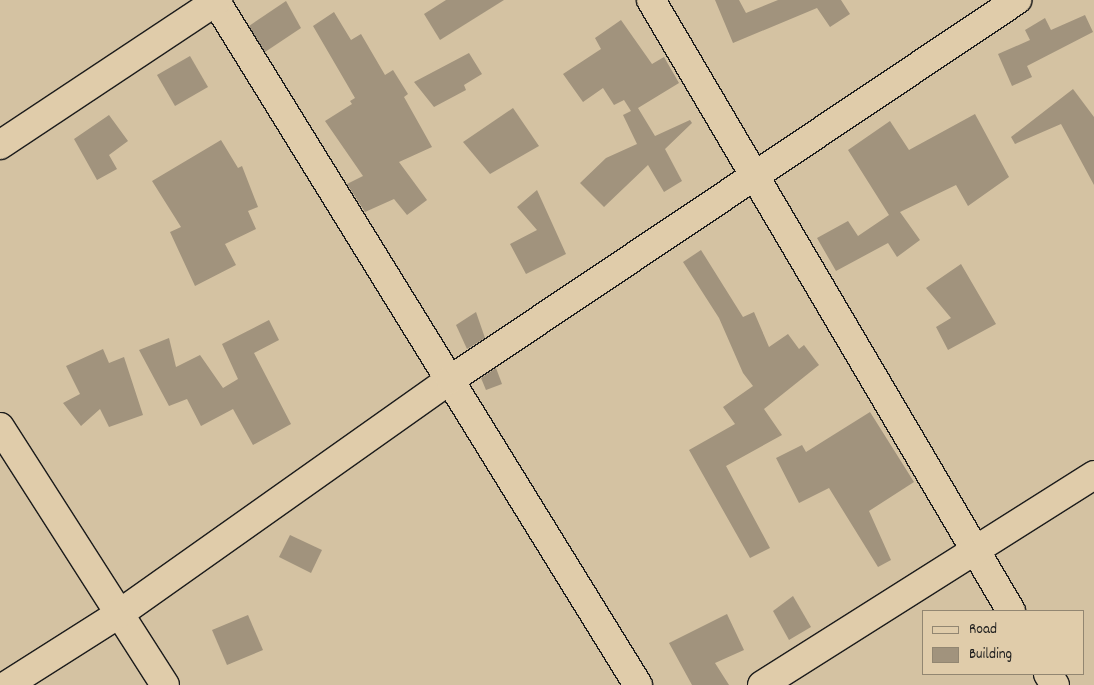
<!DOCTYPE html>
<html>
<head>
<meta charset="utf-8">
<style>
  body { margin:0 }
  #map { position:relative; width:1094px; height:685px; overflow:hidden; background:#d4c2a2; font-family:Dekko,sans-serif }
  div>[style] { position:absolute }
  .building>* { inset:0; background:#a1937d }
  .roads { filter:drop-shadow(1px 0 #1c1c1c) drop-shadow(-1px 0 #1c1c1c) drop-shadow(0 1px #1c1c1c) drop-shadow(0 -1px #1c1c1c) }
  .minor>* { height:28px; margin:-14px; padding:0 14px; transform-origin:14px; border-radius:14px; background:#e0ccaa }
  span { translate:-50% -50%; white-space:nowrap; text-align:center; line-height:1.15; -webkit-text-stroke:5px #e0ccaa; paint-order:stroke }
  .legend { position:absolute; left:922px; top:610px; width:162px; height:65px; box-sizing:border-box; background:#e0ccaa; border:1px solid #928671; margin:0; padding:6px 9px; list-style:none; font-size:15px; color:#1c1c1c }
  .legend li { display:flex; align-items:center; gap:10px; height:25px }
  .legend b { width:25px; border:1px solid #928671 }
</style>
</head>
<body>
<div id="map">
  <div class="building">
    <i style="clip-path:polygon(446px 0,504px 0,440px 40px,424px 14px)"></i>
    <i style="clip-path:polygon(715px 0,739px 0,746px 13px,778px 0,841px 0,850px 14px,830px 27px,817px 8px,733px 43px)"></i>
    <i style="clip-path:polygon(286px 1px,301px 28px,265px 52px,249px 26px)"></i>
    <i style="clip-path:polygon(334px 12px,351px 40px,361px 34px,385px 75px,393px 70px,408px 94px,404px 97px,432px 147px,399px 162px,427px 200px,407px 215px,394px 199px,365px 212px,347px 184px,363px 176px,325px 121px,352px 104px,350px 101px,355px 98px,313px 26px)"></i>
    <i style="clip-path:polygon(1085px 15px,1093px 32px,1027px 66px,1032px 77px,1012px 86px,998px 54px,1030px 40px,1025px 30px,1045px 18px,1051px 30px)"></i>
    <i style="clip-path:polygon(621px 20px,652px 64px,664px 57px,679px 83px,638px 108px,655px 136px,690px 120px,692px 123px,665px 149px,682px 181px,664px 192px,648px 165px,604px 207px,580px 183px,606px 158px,637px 144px,623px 115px,631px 111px,624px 100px,614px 105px,603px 88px,583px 102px,563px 74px,601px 49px,595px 38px)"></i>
    <i style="clip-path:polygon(469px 53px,482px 74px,464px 85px,466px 90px,434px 107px,414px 82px)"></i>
    <i style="clip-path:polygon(190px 56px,208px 87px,175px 106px,157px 75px)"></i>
    <i style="clip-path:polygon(1073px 89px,1094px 117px,1094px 185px,1061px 124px,1015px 144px,1011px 137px)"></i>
    <i style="clip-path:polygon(513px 108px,539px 146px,490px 174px,463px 142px)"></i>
    <i style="clip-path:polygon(975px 114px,1009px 177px,968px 206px,956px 185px,900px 212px,920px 240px,897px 257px,888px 243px,836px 271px,817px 238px,848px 221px,858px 236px,889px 215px,848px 150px,890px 121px,909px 150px)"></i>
    <i style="clip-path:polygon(109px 115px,128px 141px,109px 155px,117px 169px,97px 180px,74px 139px)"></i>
    <i style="clip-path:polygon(221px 140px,238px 168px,242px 166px,258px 207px,248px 211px,256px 229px,225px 244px,236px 265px,195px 286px,170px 232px,181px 227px,152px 181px)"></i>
    <i style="clip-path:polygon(537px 190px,566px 254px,526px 274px,510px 244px,537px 230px,517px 207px)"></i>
    <i style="clip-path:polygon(701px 250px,743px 317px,754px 312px,769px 347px,788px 334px,799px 349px,804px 345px,819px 365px,764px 409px,782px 435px,726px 466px,770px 548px,750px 558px,689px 450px,735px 424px,723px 407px,753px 386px,743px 373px,719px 318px,683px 262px)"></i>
    <i style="clip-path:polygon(961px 264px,996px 324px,948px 350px,936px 327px,951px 318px,926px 288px)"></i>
    <i style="clip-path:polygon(476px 312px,485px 338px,467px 349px,456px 325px)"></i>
    <i style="clip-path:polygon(269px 320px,279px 340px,254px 353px,291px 424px,253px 445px,233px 409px,201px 426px,187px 399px,169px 406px,139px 350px,169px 338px,176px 367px,200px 355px,223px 388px,238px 379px,222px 344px)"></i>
    <i style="clip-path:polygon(103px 349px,109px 363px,124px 357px,143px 415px,109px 427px,100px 409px,81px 426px,63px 403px,80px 394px,66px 366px)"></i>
    <i style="clip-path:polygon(496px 368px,502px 384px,486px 390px,481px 378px)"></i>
    <i style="clip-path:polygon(870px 412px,914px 482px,869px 511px,891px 560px,878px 567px,829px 488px,799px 503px,776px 458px,802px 445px,806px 452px)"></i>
    <i style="clip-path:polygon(290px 535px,322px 550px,311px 573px,279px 557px)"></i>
    <i style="clip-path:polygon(793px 596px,811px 627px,789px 640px,773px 611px)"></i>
    <i style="clip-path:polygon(727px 614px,744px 650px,715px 663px,729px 685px,692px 685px,669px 643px)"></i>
    <i style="clip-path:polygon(248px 615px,263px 650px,227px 665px,212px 630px)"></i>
  </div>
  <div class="roads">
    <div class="minor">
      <i style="left:215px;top:0;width:805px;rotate:58.3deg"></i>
      <i style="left:651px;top:0;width:709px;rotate:59.49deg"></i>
      <i style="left:0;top:145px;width:262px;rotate:-33.6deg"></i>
      <i style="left:0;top:427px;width:306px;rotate:57.4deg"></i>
      <i style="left:1048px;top:674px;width:13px;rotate:58deg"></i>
      <i style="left:7px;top:685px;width:133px;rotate:-32.4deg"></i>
      <i style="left:119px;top:614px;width:405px;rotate:-35.3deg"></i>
      <i style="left:450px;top:380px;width:683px;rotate:-33.83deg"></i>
      <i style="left:762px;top:685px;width:393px;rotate:-32.3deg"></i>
    </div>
  </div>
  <ul class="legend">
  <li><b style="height:6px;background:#e0ccaa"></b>Road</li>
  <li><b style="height:14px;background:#a1937d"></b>Building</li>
  </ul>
</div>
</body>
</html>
